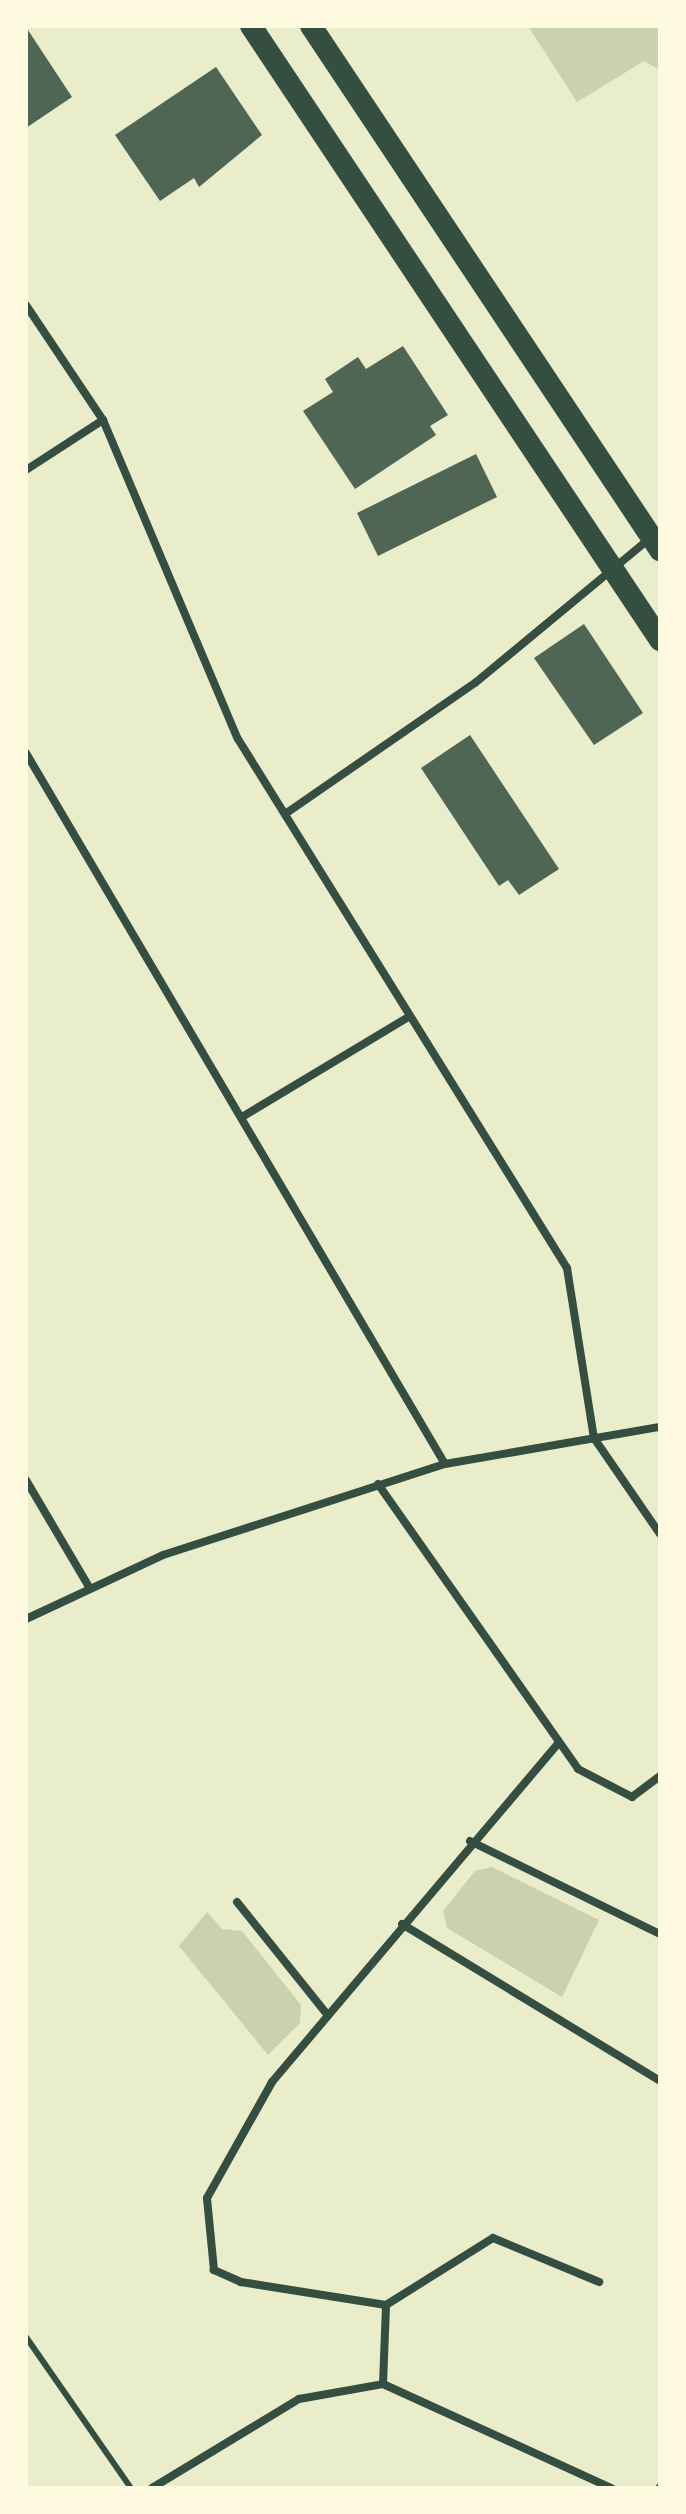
<!DOCTYPE html>
<html>
<head>
<meta charset="utf-8">
<style>
  body { margin:0 }
  #map { position:relative; width:686px; height:2514px; overflow:hidden; background:#e9edc9; font-family:Montserrat,sans-serif }
  div>[style] { position:absolute }
  .green>* { inset:0; background:#cad2ad }
  .building>* { inset:0; background:#4f6655 }
  .service>* { height:6px; margin:-3px; padding:0 3px; transform-origin:3px; border-radius:3px; background:#344e41 }
  .minor>* { height:8px; margin:-4px; padding:0 4px; transform-origin:4px; border-radius:4px; background:#344e41 }
  .trunk>* { height:22px; margin:-11px; padding:0 11px; transform-origin:11px; border-radius:11px; background:#344e41 }
  span { translate:-50% -50%; white-space:nowrap; text-align:center; line-height:1.15; -webkit-text-stroke:6px #fefae0; paint-order:stroke }
  .frame { position:absolute; inset:0; border:28px solid #fefae0; pointer-events:none }
</style>
</head>
<body>
<div id="map">
  <div class="green">
    <i style="clip-path:polygon(528px 26px,660px 26px,660px 70px,644px 61px,577px 102px)"></i>
    <i style="clip-path:polygon(492px 1867px,599px 1920px,562px 1997px,447px 1928px,443px 1911px,475px 1871px)"></i>
    <i style="clip-path:polygon(207px 1912px,222px 1929px,242px 1931px,301px 2005px,300px 2023px,268px 2055px,179px 1946px)"></i>
  </div>
  <div class="building">
    <i style="clip-path:polygon(26px 27px,72px 97px,26px 128px)"></i>
    <i style="clip-path:polygon(216px 67px,262px 135px,199px 187px,194px 178px,160px 201px,115px 135px)"></i>
    <i style="clip-path:polygon(403px 346px,448px 415px,430px 426px,436px 435px,355px 489px,303px 411px,333px 392px,325px 379px,358px 357px,366px 369px)"></i>
    <i style="clip-path:polygon(476px 454px,497px 497px,378px 556px,357px 513px)"></i>
    <i style="clip-path:polygon(584px 624px,643px 713px,594px 745px,534px 658px)"></i>
    <i style="clip-path:polygon(470px 735px,559px 869px,519px 895px,508px 880px,499px 886px,421px 768px)"></i>
  </div>
  <div class="service">
    <i style="left:26px;top:2337px;width:184px;rotate:55.2deg"></i>
  </div>
  <div class="minor">
    <i style="left:26px;top:305px;width:138px;rotate:56.2deg"></i>
    <i style="left:103px;top:420px;width:346px;rotate:67.1deg"></i>
    <i style="left:238px;top:739px;width:623px;rotate:58.12deg"></i>
    <i style="left:567px;top:1268px;width:172px;rotate:81deg"></i>
    <i style="left:594px;top:1438px;width:116px;rotate:55.5deg"></i>
    <i style="left:26px;top:470px;width:92px;rotate:-33deg"></i>
    <i style="left:26px;top:753px;width:825px;rotate:59.49deg"></i>
    <i style="left:285px;top:814px;width:231px;rotate:-34.6deg"></i>
    <i style="left:475px;top:683px;width:240px;rotate:-39.6deg"></i>
    <i style="left:242px;top:1117px;width:192px;rotate:-31deg"></i>
    <i style="left:26px;top:1480px;width:124px;rotate:59.5deg"></i>
    <i style="left:378px;top:1484px;width:348px;rotate:54.9deg"></i>
    <i style="left:578px;top:1769px;width:61px;rotate:27.4deg"></i>
    <i style="left:632px;top:1797px;width:35px;rotate:-37deg"></i>
    <i style="left:26px;top:1619px;width:151px;rotate:-25deg"></i>
    <i style="left:163px;top:1555px;width:296px;rotate:-17.9deg"></i>
    <i style="left:445px;top:1464px;width:218px;rotate:-9.8deg"></i>
    <i style="left:470px;top:1841px;width:212px;rotate:26.1deg"></i>
    <i style="left:237px;top:1902px;width:142px;rotate:51.3deg"></i>
    <i style="left:402px;top:1924px;width:302px;rotate:31.3deg"></i>
    <i style="left:386px;top:2305px;width:126px;rotate:-32.1deg"></i>
    <i style="left:493px;top:2238px;width:115px;rotate:22.5deg"></i>
    <i style="left:383px;top:2384px;width:79px;rotate:-87.8deg"></i>
    <i style="left:386px;top:2305px;width:147px;rotate:-171deg"></i>
    <i style="left:241px;top:2282px;width:30px;rotate:-156deg"></i>
    <i style="left:214px;top:2270px;width:72px;rotate:-95.6deg"></i>
    <i style="left:207px;top:2198px;width:133px;rotate:-60.7deg"></i>
    <i style="left:272px;top:2082px;width:444px;rotate:-49.8deg"></i>
    <i style="left:152px;top:2488px;width:172px;rotate:-31.2deg"></i>
    <i style="left:299px;top:2399px;width:85px;rotate:-10.1deg"></i>
    <i style="left:383px;top:2384px;width:251px;rotate:24.5deg"></i>
    <i style="left:659px;top:2488px;width:1px;rotate:-45deg"></i>
  </div>
  <div class="trunk">
    <i style="left:251px;top:26px;width:738px;rotate:56.33deg"></i>
    <i style="left:311px;top:26px;width:630px;rotate:56.34deg"></i>
  </div>
  <div class="frame"></div>
</div>
</body>
</html>
